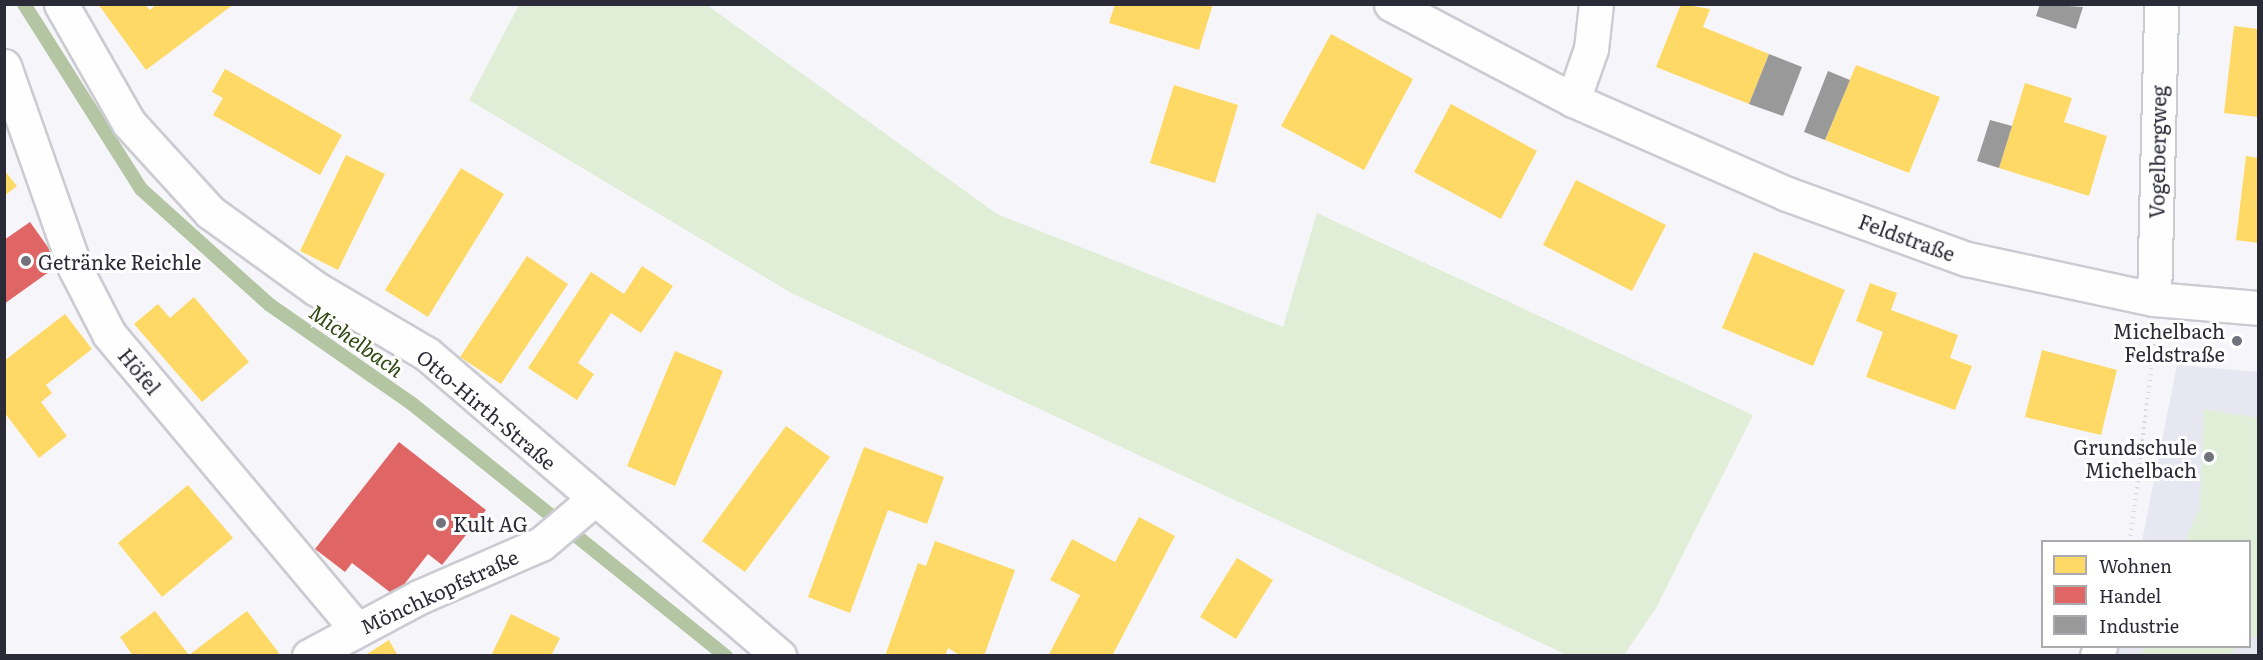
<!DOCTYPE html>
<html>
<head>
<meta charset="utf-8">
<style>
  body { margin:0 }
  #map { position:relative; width:2263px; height:660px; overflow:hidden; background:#f6f6fa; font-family:Literata,serif }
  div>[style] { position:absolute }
  .built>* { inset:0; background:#e6e7f1 }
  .green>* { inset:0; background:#e1eed7 }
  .homes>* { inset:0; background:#ffd966 }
  .shops>* { inset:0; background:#e06666 }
  .industry>* { inset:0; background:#999 }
  .stream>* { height:14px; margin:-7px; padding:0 7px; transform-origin:7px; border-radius:7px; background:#b3c5a3 }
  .path>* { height:4px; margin-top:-2px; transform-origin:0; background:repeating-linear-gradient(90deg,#d9dadb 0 1.5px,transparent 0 6px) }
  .roads { filter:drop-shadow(2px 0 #cbcbd2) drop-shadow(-2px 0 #cbcbd2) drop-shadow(0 2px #cbcbd2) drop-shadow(0 -2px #cbcbd2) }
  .minor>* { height:33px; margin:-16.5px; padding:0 16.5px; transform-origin:16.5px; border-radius:16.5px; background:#fefefe }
  .dots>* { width:16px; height:16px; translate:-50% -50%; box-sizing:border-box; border:3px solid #fff; border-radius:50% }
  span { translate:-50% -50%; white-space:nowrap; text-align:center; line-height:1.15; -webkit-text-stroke:6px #fff; paint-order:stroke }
  .street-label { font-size:20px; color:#2a2b36 }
  .poi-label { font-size:20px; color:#2a2b36 }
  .left { translate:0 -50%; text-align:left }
  .right { translate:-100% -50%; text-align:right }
  .water-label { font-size:21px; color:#2f4711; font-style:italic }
  .frame { position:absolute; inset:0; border:6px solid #2a2b36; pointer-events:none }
  .legend { position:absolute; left:2041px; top:540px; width:210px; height:108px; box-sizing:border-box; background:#fff; border:2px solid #aaaaaf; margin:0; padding:8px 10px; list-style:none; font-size:18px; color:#2a2b36 }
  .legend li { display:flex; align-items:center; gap:12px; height:30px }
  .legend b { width:30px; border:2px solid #aaaaaf }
</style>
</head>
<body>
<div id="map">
  <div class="built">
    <i style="clip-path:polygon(2177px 365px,2258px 372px,2258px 655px,2111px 656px,2113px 647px,2250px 646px,2250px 542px,2142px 541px)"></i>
  </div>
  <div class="green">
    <i style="clip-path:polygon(600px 5px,707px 5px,997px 214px,1283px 327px,1317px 213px,1753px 415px,1656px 608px,1624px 655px,1567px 655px,791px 293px,469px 100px,519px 5px)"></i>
    <i style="clip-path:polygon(2204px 409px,2258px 418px,2258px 638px,2250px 637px,2250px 542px,2185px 541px,2200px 508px)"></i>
    <i style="clip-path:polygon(2144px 647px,2144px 646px,2235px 647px,2232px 655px,2142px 655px)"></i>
  </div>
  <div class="homes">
    <i style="clip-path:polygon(98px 4px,145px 4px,150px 10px,157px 4px,234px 4px,146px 70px)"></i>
    <i style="clip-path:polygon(1115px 4px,1213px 4px,1199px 50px,1109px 23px)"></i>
    <i style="clip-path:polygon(1681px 4px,1710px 9px,1703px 27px,1769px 54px,1749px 104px,1656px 67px)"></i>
    <i style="clip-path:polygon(2234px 26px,2258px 29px,2258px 117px,2224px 113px)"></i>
    <i style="clip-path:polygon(1331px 34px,1413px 79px,1364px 170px,1281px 126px)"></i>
    <i style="clip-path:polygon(1856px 65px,1940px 97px,1909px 173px,1825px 140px)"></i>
    <i style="clip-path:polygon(225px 69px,342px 135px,320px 175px,213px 115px,223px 98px,212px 92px)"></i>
    <i style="clip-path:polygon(2025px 83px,2072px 98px,2064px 122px,2107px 136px,2089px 196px,1999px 168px)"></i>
    <i style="clip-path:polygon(1174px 85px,1238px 105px,1215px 183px,1150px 163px)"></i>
    <i style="clip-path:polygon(1451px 104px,1537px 151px,1501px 219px,1414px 172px)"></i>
    <i style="clip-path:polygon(346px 155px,385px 174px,338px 270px,300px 251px)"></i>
    <i style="clip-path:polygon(2246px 156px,2258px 158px,2258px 243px,2236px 240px)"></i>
    <i style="clip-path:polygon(461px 168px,504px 194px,428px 317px,385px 290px)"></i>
    <i style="clip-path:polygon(4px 170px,17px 186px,4px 196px)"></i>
    <i style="clip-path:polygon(1576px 180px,1666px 225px,1632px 291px,1543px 245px)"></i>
    <i style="clip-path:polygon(1754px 252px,1845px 290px,1813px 366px,1722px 328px)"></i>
    <i style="clip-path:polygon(527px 256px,568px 284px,501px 384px,460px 357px)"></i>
    <i style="clip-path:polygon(642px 266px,673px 286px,641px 333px,611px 313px,578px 363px,594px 374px,577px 400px,528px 368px,591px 272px,624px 294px)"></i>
    <i style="clip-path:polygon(1870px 283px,1897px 293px,1891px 310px,1958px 335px,1950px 358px,1972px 366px,1955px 410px,1866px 377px,1883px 332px,1856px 321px)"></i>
    <i style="clip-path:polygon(194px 297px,249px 362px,202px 402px,134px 324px,158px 304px,170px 318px)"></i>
    <i style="clip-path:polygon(65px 314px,92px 349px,46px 385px,52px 393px,41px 402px,67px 436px,39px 458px,4px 412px,4px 361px)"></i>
    <i style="clip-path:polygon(2042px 350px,2117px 370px,2101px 435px,2025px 417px)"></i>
    <i style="clip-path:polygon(675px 351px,723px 371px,675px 486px,627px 466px)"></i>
    <i style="clip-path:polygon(786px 426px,830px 457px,745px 572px,702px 541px)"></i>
    <i style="clip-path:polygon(864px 447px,944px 477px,927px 524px,888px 510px,850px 613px,808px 597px)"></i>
    <i style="clip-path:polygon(188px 485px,233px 538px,162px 597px,118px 543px)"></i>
    <i style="clip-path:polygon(1139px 517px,1175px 536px,1112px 656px,1048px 656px,1080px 595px,1050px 580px,1072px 539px,1115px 562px)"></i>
    <i style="clip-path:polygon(935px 541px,1015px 570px,984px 656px,961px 656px,948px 648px,945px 656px,885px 656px,918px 563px,926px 566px)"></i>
    <i style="clip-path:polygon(1237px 558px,1273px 580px,1236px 639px,1200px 617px)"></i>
    <i style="clip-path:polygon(155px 611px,189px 655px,247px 611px,279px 653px,276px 656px,133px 656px,120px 637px)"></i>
    <i style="clip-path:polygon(511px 614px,560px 638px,551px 656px,491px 656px)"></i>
    <i style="clip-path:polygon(389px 640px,398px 656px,364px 656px)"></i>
  </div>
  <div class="shops">
    <i style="clip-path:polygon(30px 222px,60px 264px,4px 304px,4px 240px)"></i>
    <i style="clip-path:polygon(399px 442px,486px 510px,442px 565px,428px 554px,395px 596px,352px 563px,345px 572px,315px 549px)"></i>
  </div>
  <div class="industry">
    <i style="clip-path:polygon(2040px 4px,2083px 7px,2076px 29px,2036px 16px)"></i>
    <i style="clip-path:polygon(1769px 54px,1802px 67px,1783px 116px,1749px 104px)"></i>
    <i style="clip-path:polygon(1828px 71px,1850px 80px,1825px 140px,1804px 132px)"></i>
    <i style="clip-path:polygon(1990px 120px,2012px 126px,1999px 168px,1977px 161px)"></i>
  </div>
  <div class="stream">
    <i style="left:24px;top:4px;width:219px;rotate:57.7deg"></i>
    <i style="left:141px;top:189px;width:173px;rotate:42deg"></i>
    <i style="left:270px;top:305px;width:172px;rotate:34.8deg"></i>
    <i style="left:411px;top:403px;width:404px;rotate:38.8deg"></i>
  </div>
  <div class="path">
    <i style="left:2130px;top:542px;width:205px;rotate:-83deg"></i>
  </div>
  <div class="roads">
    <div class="minor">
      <i style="left:61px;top:4px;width:137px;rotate:60.3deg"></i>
      <i style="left:129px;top:123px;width:120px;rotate:47.7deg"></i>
      <i style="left:210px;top:212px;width:130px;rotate:35.9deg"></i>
      <i style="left:315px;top:288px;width:130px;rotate:30.5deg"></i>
      <i style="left:427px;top:354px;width:464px;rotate:40.6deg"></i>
      <i style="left:1391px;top:4px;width:206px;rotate:27.8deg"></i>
      <i style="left:1573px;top:100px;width:234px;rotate:23.7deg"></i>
      <i style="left:1787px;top:194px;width:191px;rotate:19.9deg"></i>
      <i style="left:1967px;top:259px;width:191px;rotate:12.1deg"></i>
      <i style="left:2154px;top:299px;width:104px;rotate:4.9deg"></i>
      <i style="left:4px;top:66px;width:214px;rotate:70.6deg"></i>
      <i style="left:75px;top:268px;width:74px;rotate:62.7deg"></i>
      <i style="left:109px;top:334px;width:384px;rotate:50deg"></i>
      <i style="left:1573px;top:100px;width:54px;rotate:-70.6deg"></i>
      <i style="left:1591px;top:49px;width:45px;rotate:-83.7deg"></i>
      <i style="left:2154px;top:299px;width:295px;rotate:-88.6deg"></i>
      <i style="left:309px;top:656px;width:125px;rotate:-28.2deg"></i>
      <i style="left:419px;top:597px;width:133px;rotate:-23.5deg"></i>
      <i style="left:541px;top:544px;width:68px;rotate:-40.2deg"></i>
      <i style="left:2097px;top:656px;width:10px;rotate:-73deg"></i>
    </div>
  </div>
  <div class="dots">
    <i style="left:26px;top:261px;background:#71727b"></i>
    <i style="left:2237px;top:341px;background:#71727b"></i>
    <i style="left:2209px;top:457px;background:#71727b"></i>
    <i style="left:441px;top:523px;background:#71727b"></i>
  </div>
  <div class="street-label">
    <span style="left:2157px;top:152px;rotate:-89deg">Vogelbergweg</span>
    <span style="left:1907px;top:237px;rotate:20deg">Feldstraße</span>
    <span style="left:140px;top:371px;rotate:50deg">Höfel</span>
    <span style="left:487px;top:409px;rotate:40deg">Otto-Hirth-Straße</span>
    <span style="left:439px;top:591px;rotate:-25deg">Mönchkopfstraße</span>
  </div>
  <div class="poi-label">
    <span class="left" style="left:38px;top:261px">Getränke Reichle</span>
    <span class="right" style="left:2225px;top:342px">Michelbach<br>Feldstraße</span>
    <span class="right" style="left:2197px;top:458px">Grundschule<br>Michelbach</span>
    <span class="left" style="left:453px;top:523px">Kult AG</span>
  </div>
  <div class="water-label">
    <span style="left:357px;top:340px;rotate:35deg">Michelbach</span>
  </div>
  <div class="frame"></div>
  <ul class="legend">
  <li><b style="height:16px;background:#ffd966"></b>Wohnen</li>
  <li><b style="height:16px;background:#e06666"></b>Handel</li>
  <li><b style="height:16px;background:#999"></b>Industrie</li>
  </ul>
</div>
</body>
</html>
